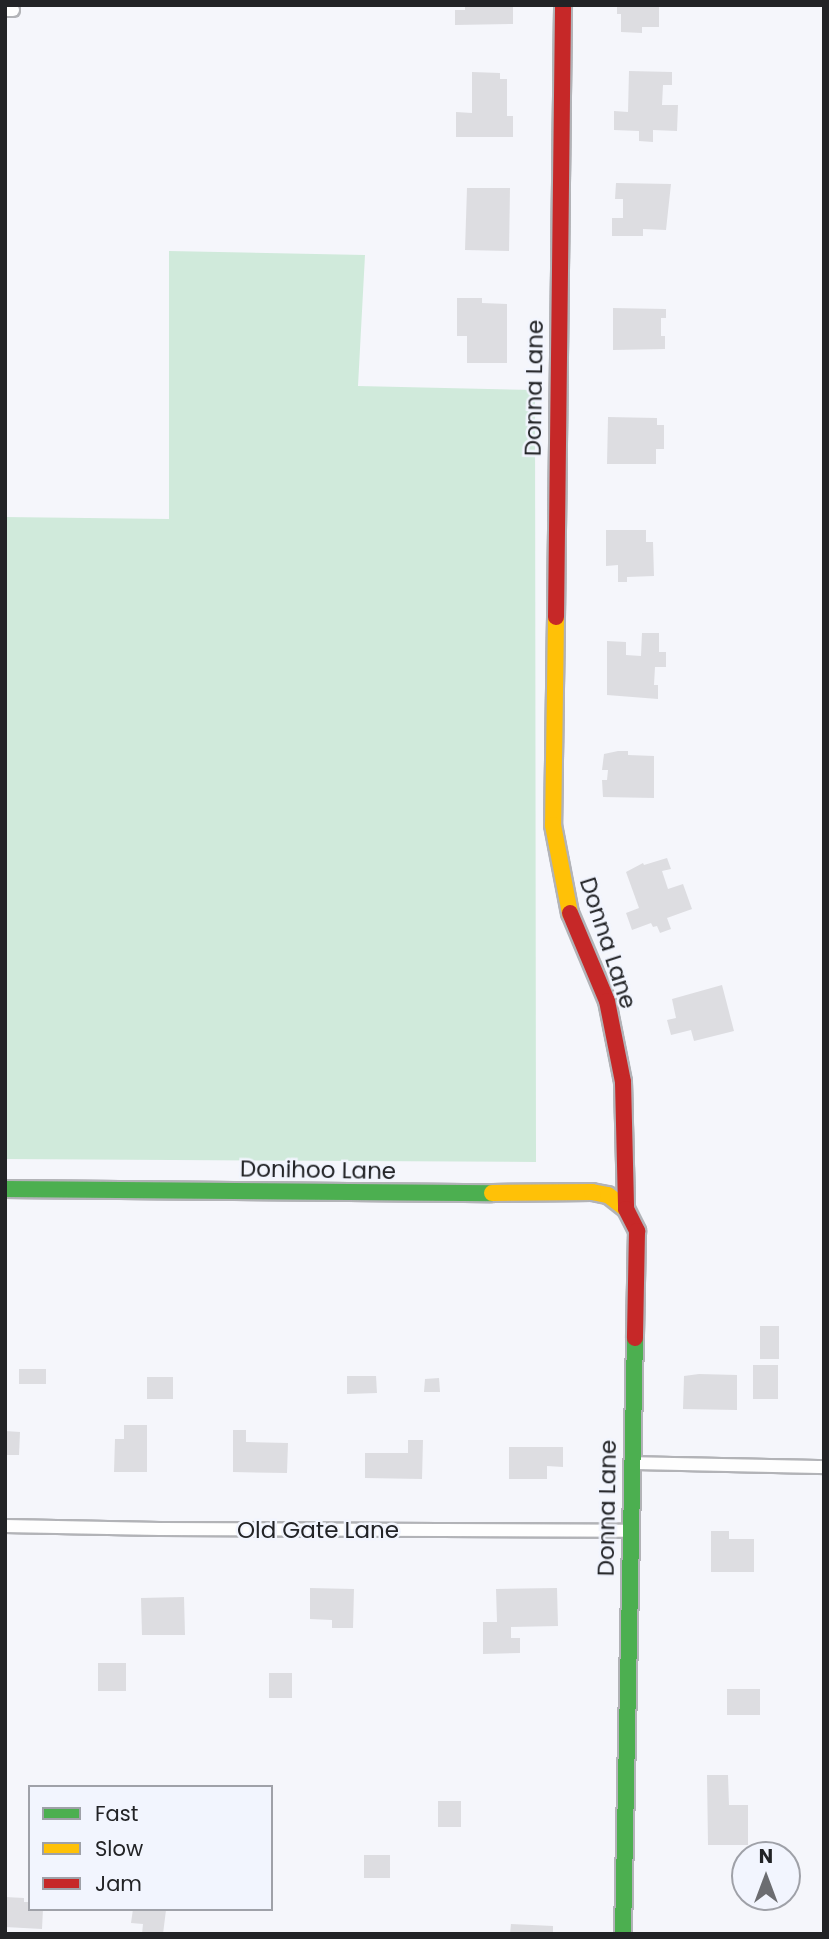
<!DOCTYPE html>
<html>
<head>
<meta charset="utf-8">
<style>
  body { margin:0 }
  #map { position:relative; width:829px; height:1939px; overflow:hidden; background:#f5f6fb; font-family:Poppins,sans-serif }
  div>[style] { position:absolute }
  .green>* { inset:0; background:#d0eadb }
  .building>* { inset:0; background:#dddde1 }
  .roads { filter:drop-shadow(2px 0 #b2b3b7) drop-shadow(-2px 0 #b2b3b7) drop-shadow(0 2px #b2b3b7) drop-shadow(0 -2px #b2b3b7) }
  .street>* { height:12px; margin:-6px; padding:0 6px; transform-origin:6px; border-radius:6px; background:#fefefe }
  .fast>* { height:16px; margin:-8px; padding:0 8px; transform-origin:8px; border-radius:8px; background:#4caf50 }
  .slow>* { height:16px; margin:-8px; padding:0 8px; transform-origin:8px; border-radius:8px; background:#ffc107 }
  .jam>* { height:16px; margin:-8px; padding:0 8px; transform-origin:8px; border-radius:8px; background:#c62828 }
  span { translate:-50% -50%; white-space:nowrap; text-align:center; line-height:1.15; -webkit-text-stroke:5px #f2f5fe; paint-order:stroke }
  .street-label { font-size:23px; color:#222326 }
  .frame { position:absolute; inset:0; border:7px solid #222326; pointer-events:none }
  .legend { position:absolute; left:28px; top:1785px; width:245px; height:126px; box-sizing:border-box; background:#f2f5fe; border:2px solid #9fa1a8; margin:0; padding:9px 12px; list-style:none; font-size:21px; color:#222326 }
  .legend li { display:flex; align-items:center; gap:14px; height:35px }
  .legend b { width:35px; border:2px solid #9fa1a8 }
  .north { position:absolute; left:731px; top:1841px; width:70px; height:70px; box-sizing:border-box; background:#f2f5fe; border:2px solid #9fa1a8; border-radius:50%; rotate:0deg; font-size:19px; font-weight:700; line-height:28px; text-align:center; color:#222326 }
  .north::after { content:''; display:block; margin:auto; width:24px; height:32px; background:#6c6d71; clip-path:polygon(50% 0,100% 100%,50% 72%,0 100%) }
</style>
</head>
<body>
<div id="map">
  <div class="green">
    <i style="clip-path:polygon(169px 251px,365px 255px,358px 386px,535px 390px,536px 1162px,5px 1159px,5px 517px,169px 519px)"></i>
  </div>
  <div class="building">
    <i style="clip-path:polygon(465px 5px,513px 5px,513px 24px,455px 25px,455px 10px,465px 10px)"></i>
    <i style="clip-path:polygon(617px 5px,659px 5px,659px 27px,642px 27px,642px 33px,621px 32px,621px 14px,617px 14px)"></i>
    <i style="clip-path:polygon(629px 71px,672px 72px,672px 85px,663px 85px,662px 105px,678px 105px,677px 131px,653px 130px,653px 142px,639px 141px,639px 131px,614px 130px,614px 111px,628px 112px)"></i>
    <i style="clip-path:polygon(472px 72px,500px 73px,500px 79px,507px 79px,507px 116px,513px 116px,513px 137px,456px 137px,456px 112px,472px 113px)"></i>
    <i style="clip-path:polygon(616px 183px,671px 184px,666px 230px,643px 229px,643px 236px,612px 236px,612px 218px,623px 218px,623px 199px,615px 199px)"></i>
    <i style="clip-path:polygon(467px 188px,510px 188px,509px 251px,465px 250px)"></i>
    <i style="clip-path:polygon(457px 298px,482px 298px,482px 303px,507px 304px,507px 363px,467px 363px,467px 336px,457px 336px)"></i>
    <i style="clip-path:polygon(613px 308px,666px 309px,666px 318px,661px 318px,661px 336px,665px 336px,665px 349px,613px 350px)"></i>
    <i style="clip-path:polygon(608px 417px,657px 418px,657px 425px,664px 425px,664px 449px,656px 449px,656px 464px,607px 464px)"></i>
    <i style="clip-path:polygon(606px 530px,646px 530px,646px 542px,653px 542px,654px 576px,627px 577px,627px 582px,618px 582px,618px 565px,606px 566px)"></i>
    <i style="clip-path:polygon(642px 633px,659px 633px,659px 652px,666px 652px,666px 667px,655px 667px,654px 685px,658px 685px,658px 699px,607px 695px,607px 641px,626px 642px,626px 655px,641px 656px)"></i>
    <i style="clip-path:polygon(618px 751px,628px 751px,628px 755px,654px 756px,654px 798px,603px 797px,602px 780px,607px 780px,608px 770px,602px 770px,604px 754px)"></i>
    <i style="clip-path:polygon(667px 858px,671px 869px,662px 871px,668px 889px,683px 884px,692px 909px,667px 918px,671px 929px,660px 933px,657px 926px,653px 927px,651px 923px,632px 930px,626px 913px,639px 908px,626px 872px,643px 863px,644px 865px)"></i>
    <i style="clip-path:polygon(722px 985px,734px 1031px,694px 1041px,691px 1030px,671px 1035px,667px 1020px,676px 1018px,672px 999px)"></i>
    <i style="clip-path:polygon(760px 1326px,779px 1326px,779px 1359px,760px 1359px)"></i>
    <i style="clip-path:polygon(753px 1365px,778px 1365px,778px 1399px,753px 1399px)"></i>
    <i style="clip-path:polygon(19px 1369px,46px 1369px,46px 1384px,19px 1384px)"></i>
    <i style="clip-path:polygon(699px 1374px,737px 1375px,737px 1410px,683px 1409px,684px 1376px)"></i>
    <i style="clip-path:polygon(347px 1376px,376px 1376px,377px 1393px,347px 1394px)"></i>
    <i style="clip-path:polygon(147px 1377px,173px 1377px,173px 1399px,147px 1399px)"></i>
    <i style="clip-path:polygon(439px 1378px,440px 1392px,424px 1392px,425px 1379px)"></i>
    <i style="clip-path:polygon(124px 1425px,147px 1425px,147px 1472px,114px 1472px,115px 1439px,124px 1439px)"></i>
    <i style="clip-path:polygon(233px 1430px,246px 1430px,246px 1442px,288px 1443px,287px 1473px,233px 1472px)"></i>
    <i style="clip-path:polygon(5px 1431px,20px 1432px,19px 1455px,5px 1455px)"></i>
    <i style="clip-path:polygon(408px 1440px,423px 1440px,422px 1479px,365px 1478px,365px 1453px,408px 1453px)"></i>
    <i style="clip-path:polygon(509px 1447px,563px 1447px,563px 1467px,547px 1466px,547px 1479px,509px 1479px)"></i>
    <i style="clip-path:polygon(711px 1531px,729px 1531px,729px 1539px,754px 1539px,754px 1572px,711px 1572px)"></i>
    <i style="clip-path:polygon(310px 1588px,354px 1589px,353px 1628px,332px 1628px,332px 1620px,310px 1619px)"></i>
    <i style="clip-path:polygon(557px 1588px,558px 1626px,511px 1627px,511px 1638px,520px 1638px,520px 1653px,483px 1654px,483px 1622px,497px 1622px,496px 1589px)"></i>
    <i style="clip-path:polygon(184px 1597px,185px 1635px,142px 1635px,141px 1598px)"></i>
    <i style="clip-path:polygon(98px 1663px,126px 1663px,126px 1691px,98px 1691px)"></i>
    <i style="clip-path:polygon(269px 1673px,292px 1673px,292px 1698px,269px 1698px)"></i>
    <i style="clip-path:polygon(727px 1689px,760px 1689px,760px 1715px,727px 1715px)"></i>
    <i style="clip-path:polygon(707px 1775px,728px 1775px,729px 1805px,748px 1805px,748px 1845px,708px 1845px)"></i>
    <i style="clip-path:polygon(438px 1801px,461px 1801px,461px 1827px,438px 1827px)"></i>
    <i style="clip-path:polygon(364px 1855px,390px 1855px,390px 1878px,364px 1878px)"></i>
    <i style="clip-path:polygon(5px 1897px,24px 1898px,24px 1902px,30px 1902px,30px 1909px,43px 1909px,42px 1929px,5px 1927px)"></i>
    <i style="clip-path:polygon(133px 1909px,166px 1910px,163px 1934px,142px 1934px,143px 1924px,131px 1923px)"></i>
    <i style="clip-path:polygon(511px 1924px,553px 1926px,553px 1934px,510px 1934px)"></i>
  </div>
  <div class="roads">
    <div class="street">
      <i style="left:5px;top:10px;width:8px"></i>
      <i style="left:631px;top:1463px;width:193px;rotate:1.2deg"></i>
      <i style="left:5px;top:1526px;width:155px;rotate:1.1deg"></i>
      <i style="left:160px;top:1529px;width:471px;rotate:0.2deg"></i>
    </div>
    <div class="fast">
      <i style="left:5px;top:1189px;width:487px;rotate:0.5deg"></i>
      <i style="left:623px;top:1934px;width:596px;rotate:-88.85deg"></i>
    </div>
    <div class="slow">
      <i style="left:556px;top:617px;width:208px;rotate:90.8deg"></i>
      <i style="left:553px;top:825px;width:90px;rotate:79.1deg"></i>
      <i style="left:492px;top:1193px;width:100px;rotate:-0.6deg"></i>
      <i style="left:592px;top:1192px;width:16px;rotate:11deg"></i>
      <i style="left:608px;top:1195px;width:23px;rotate:38deg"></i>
    </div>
    <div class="jam">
      <i style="left:556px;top:617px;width:612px;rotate:-89.34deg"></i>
      <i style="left:570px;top:913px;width:95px;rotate:67.2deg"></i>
      <i style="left:607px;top:1001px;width:83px;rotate:78.8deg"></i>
      <i style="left:623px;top:1082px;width:127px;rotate:88.6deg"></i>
      <i style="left:626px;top:1209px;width:25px;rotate:63deg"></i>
      <i style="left:637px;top:1231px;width:107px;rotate:91.1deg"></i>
    </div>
  </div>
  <div class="street-label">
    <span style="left:534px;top:388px;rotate:-89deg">Donna Lane</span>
    <span style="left:608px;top:943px;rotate:72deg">Donna Lane</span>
    <span style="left:318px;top:1170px;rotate:1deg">Donihoo Lane</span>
    <span style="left:607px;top:1508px;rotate:-89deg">Donna Lane</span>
    <span style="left:318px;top:1530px">Old Gate Lane</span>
  </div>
  <div class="frame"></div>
  <ul class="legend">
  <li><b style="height:9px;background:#4caf50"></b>Fast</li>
  <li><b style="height:9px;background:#ffc107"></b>Slow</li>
  <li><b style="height:9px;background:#c62828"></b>Jam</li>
  </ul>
  <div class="north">N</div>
</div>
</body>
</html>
